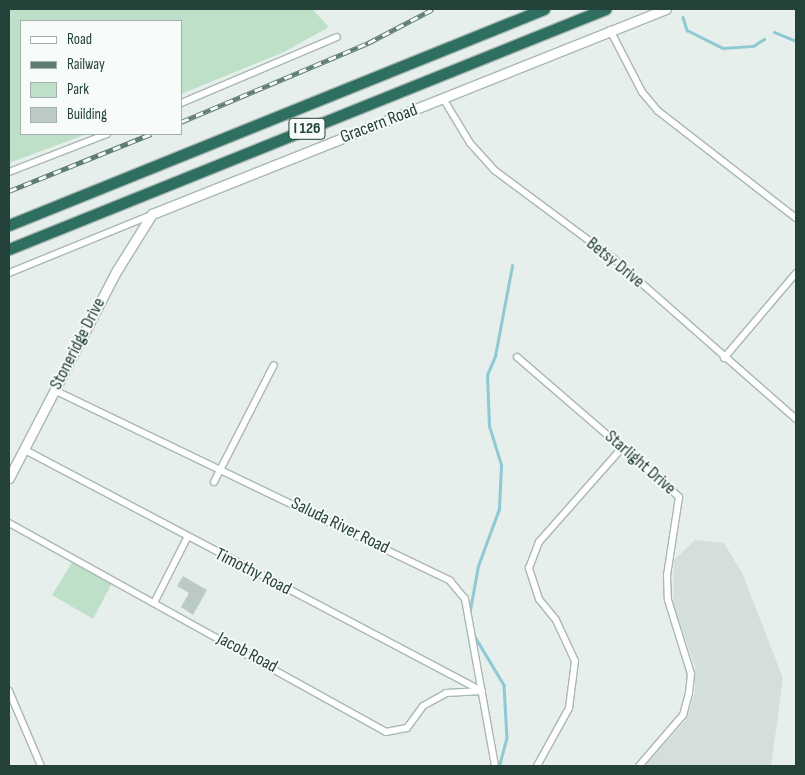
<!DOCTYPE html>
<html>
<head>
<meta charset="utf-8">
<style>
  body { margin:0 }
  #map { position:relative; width:805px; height:775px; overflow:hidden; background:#e6efeb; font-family:"Sofia Sans Condensed",sans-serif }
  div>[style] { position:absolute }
  .built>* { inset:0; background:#d4dfda }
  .green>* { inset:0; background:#bfe0c8 }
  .stream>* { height:2.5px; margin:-1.25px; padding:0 1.25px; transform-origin:1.25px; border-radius:1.25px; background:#8ec9d4 }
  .building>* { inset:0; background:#bbcac4 }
  .roads { filter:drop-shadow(1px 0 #a8b8b2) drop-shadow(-1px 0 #a8b8b2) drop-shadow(0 1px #a8b8b2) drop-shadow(0 -1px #a8b8b2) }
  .street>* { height:6px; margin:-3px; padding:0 3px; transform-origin:3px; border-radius:3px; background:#fff }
  .secondary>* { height:9px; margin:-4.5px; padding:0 4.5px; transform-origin:4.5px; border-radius:4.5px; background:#fff }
  .highway>* { height:11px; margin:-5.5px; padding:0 5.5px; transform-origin:5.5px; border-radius:5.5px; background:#2f6f62 }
  .rail>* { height:4.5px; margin-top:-2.25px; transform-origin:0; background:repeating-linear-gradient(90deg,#f7fbf9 0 8px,#5f7d75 0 16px); box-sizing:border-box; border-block:1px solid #5f7d75 }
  span { translate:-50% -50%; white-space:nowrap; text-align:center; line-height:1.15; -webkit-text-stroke:4px #f7fbf9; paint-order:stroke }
  .shield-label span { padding:1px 4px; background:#f7fbf9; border:1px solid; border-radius:4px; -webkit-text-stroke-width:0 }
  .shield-label { font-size:16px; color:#24423a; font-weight:700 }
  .street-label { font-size:18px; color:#24423a }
  .frame { position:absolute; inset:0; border:10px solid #24423a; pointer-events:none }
  .legend { position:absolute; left:20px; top:20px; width:162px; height:115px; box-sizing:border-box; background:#f7fbf9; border:1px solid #a3b1ad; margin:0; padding:6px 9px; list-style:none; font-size:15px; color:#24423a }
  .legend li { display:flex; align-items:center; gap:10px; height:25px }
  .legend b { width:25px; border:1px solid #a3b1ad }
</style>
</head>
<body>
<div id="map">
  <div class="built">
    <i style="clip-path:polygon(695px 540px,724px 543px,742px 573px,783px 678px,771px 766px,645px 766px,686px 720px,695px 692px,695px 667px,673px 604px,674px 560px)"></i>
  </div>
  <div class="green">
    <i style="clip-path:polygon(9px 9px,312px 9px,329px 27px,282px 53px,181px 94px,181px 21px,21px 21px,21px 134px,87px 134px,9px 163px)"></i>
    <i style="clip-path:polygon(74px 559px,113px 581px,93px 619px,52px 595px)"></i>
  </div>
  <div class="stream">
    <i style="left:683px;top:17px;width:14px;rotate:73deg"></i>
    <i style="left:687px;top:30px;width:40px;rotate:26.6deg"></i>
    <i style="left:723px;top:48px;width:30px;rotate:-4deg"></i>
    <i style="left:753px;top:46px;width:13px;rotate:-32deg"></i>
    <i style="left:774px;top:32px;width:24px;rotate:22deg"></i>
    <i style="left:470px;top:610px;width:45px;rotate:-79.7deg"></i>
    <i style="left:478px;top:566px;width:61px;rotate:-69.8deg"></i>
    <i style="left:499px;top:509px;width:44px;rotate:-87.4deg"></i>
    <i style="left:501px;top:465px;width:41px;rotate:-107.1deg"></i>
    <i style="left:489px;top:426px;width:51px;rotate:-92.2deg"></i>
    <i style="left:487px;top:375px;width:21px;rotate:-67deg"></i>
    <i style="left:495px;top:356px;width:92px;rotate:-79.3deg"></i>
    <i style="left:474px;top:635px;width:58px;rotate:59deg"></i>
    <i style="left:504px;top:685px;width:53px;rotate:86.8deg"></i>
    <i style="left:507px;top:738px;width:27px;rotate:105deg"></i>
  </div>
  <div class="building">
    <i style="clip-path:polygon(183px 576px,207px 590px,193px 615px,181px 607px,189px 593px,177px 586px)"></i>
  </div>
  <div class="roads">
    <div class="street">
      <i style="left:610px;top:30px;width:70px;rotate:62.7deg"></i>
      <i style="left:642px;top:92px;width:25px;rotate:50deg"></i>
      <i style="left:658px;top:111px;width:175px;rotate:37.8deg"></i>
      <i style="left:444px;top:100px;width:50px;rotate:58.8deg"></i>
      <i style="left:470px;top:143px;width:36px;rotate:48deg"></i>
      <i style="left:494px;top:170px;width:149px;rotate:36.6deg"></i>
      <i style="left:614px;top:259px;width:242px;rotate:41.3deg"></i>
      <i style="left:181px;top:103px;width:169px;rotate:-22.9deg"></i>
      <i style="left:9px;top:172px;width:105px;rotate:-21.2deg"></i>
      <i style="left:9px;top:273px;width:153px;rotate:-22.2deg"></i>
      <i style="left:517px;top:357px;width:214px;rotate:40.8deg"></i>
      <i style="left:679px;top:497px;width:79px;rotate:98.7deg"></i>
      <i style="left:667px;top:575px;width:25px;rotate:88deg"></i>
      <i style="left:668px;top:600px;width:77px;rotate:72.7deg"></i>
      <i style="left:691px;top:674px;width:19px;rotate:96deg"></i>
      <i style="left:689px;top:693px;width:23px;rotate:105deg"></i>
      <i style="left:683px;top:715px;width:67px;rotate:130.8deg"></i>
      <i style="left:724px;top:358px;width:111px;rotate:-49.7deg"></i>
      <i style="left:54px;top:390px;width:440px;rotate:25.7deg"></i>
      <i style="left:450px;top:581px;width:23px;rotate:50deg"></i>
      <i style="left:465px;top:599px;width:170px;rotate:79.8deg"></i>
      <i style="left:25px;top:450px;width:512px;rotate:27.82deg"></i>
      <i style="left:214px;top:482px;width:131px;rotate:-62.9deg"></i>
      <i style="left:9px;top:523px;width:431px;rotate:29deg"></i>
      <i style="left:386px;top:732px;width:21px;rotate:-11deg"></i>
      <i style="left:407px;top:728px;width:27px;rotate:-54deg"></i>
      <i style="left:423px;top:706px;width:26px;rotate:-29deg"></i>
      <i style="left:446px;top:693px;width:36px;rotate:-3deg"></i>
      <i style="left:154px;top:603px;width:73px;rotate:-63.1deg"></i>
      <i style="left:9px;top:691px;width:82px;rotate:66.9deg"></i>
      <i style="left:537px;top:766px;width:66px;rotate:-61.1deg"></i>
      <i style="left:569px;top:708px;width:47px;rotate:-82.7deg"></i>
      <i style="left:575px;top:661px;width:45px;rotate:-114.9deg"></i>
      <i style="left:556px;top:620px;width:27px;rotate:-129deg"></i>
      <i style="left:539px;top:599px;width:33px;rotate:-108deg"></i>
      <i style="left:529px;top:568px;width:28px;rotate:-69deg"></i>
      <i style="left:539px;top:542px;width:125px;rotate:-48.6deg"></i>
    </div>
    <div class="secondary">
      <i style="left:9px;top:478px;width:234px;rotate:-62.6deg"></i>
      <i style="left:117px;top:270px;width:66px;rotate:-58deg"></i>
      <i style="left:152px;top:214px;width:553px;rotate:-21.74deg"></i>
    </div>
    <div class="highway">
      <i style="left:9px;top:225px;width:577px;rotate:-21.99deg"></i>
      <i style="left:9px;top:249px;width:643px;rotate:-21.93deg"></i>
    </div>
  </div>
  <div class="rail">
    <i style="left:181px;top:122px;width:203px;rotate:-22.9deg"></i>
    <i style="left:368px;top:43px;width:73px;rotate:-27.6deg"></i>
    <i style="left:9px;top:191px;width:153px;rotate:-21.9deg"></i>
  </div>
  <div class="shield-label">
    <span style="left:307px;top:129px">I 126</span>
  </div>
  <div class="street-label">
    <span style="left:379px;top:124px;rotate:-21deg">Gracern Road</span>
    <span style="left:615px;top:263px;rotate:39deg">Betsy Drive</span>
    <span style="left:78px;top:344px;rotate:-63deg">Stoneridge Drive</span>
    <span style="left:640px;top:463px;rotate:41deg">Starlight Drive</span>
    <span style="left:340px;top:526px;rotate:26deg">Saluda River Road</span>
    <span style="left:253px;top:572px;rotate:27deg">Timothy Road</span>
    <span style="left:247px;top:653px;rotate:28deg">Jacob Road</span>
  </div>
  <div class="frame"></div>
  <ul class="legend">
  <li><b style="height:6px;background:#fff"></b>Road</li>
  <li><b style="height:6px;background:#5f7d75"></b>Railway</li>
  <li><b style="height:14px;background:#bfe0c8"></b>Park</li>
  <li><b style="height:14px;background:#bbcac4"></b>Building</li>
  </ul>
</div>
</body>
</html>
